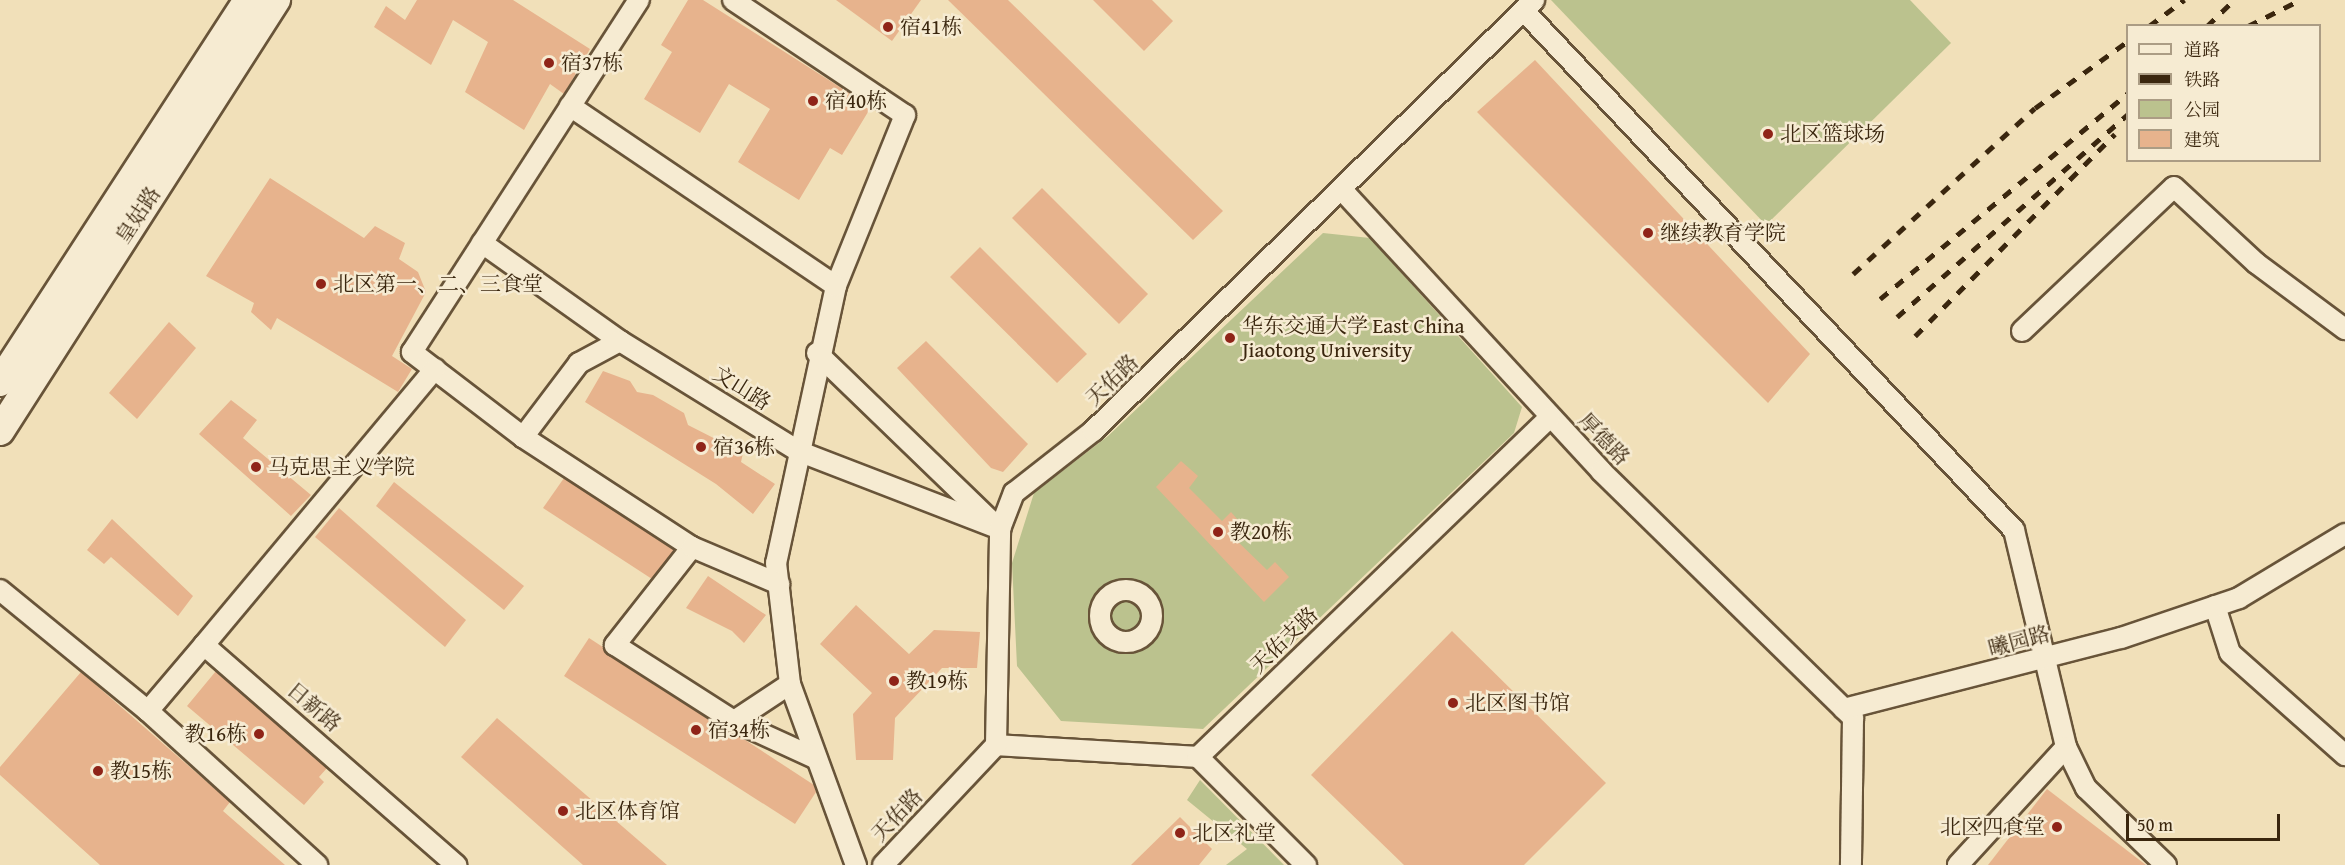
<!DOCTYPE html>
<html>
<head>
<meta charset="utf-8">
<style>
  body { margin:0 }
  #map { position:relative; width:2345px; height:865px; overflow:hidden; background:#f1e0b9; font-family:"Gentium Book Plus","Noto Serif SC",serif }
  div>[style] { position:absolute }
  .green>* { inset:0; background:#bbc28e }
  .building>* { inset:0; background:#e7b38d }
  .roads { filter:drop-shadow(2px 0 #685439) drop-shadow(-2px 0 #685439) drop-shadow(0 2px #685439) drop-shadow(0 -2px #685439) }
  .street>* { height:20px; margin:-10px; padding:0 10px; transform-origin:10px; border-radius:10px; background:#f6ebd2 }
  .street>.ring { margin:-10px; padding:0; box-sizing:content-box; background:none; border:20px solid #f6ebd2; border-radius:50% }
  .secondary>* { height:28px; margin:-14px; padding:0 14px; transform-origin:14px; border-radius:14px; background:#f6ebd2 }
  .rail>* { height:4.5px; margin-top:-2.25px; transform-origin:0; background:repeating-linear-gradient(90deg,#3a260e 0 10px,transparent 0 20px) }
  .dots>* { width:16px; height:16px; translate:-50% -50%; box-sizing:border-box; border:3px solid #f6ebd2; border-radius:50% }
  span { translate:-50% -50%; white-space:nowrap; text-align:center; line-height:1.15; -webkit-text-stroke:5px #f6ebd2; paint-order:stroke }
  .poi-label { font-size:21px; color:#3a260e }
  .left { translate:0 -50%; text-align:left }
  .right { translate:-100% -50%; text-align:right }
  .street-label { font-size:21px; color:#3a260e }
  .legend { position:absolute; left:2126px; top:24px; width:195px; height:138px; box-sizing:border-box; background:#f6ebd2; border:2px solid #ab9c84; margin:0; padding:8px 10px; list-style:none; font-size:18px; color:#3a260e }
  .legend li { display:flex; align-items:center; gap:12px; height:30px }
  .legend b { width:30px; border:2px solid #ab9c84 }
  .scale { position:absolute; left:2126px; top:814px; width:154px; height:27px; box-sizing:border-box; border:3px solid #3a260e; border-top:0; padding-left:8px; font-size:18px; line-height:21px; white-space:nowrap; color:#3a260e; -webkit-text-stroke:4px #f6ebd2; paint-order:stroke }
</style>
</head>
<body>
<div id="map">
  <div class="green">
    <i style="clip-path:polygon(1551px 0,1910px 0,1951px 43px,1766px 225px)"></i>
    <i style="clip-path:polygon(1323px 233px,1370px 238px,1522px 407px,1514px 433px,1203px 729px,1061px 721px,1017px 666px,1012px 563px,1034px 493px,1108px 436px)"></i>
    <i style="clip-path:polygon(1200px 780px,1284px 865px,1226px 865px,1247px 849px,1187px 800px)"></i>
  </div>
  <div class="building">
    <i style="clip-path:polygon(417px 0,513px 0,590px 49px,564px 94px,550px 84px,524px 130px,465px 92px,488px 42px,453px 20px,431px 65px,374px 27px,386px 6px,405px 20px)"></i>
    <i style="clip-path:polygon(688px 0,703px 0,871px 107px,842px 155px,830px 148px,799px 200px,738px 162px,770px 109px,729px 84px,700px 133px,644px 99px,672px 52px,661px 45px)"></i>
    <i style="clip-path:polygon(836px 0,921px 0,892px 41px)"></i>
    <i style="clip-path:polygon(948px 0,1008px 0,1223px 211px,1193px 240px)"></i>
    <i style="clip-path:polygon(1093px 0,1152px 0,1173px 21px,1144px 51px)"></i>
    <i style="clip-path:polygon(1535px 60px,1810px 354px,1768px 403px,1477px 112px)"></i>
    <i style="clip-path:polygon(270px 178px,364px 238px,375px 226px,405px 243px,399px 259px,418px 272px,426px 292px,392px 356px,412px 369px,398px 392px,277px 318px,271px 330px,251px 312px,254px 303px,206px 276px)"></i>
    <i style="clip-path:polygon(1042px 188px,1148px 294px,1119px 324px,1012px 218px)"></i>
    <i style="clip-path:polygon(980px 247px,1087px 354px,1057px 383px,950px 277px)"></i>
    <i style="clip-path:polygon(169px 322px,196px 348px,137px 419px,109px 393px)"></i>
    <i style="clip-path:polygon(926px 341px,1028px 444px,1003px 472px,991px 468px,897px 368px)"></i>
    <i style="clip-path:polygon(603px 371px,630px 381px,637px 392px,653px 395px,684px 413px,688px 425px,743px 453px,741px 462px,775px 484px,753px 514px,716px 484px,585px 402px)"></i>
    <i style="clip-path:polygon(231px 400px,257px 420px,243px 438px,311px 495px,291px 516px,199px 434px)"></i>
    <i style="clip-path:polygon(1181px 461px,1198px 476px,1189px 488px,1222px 521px,1231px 512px,1244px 527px,1233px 537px,1267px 570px,1275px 562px,1289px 577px,1264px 602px,1156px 487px)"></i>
    <i style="clip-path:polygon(564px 478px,674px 550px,652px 579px,543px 508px)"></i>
    <i style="clip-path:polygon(394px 482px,524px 586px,504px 610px,376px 506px)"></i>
    <i style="clip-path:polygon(339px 508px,466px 620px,445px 647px,315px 537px)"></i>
    <i style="clip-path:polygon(112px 519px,193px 596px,178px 616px,111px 557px,104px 564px,87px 550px)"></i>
    <i style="clip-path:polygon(708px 576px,766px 615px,744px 643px,732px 631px,686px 608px)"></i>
    <i style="clip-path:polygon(856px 605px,909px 654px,934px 630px,980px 632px,977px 668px,942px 668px,895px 718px,893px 760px,856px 760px,853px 714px,872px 693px,820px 644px)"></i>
    <i style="clip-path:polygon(1452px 631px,1606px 783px,1524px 865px,1404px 865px,1311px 775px)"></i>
    <i style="clip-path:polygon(589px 638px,814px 785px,816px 792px,795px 824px,564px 676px)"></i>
    <i style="clip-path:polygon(216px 671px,327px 768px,319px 777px,324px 782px,304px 805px,187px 706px)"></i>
    <i style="clip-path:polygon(81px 672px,230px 802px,223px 811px,285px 865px,100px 865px,0 775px,0 767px)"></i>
    <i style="clip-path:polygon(497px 718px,667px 865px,583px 865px,461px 757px)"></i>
    <i style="clip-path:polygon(2047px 789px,2146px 865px,1988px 865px)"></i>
    <i style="clip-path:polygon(1180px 817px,1212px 849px,1199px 865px,1131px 865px)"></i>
  </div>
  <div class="roads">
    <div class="street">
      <i style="left:733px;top:0;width:207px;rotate:33.8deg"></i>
      <i style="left:905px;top:115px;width:184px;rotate:112deg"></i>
      <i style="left:836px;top:286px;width:283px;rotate:102.2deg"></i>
      <i style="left:776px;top:563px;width:122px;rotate:83.4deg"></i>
      <i style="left:790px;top:684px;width:193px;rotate:70deg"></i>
      <i style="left:1524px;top:11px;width:714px;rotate:46.65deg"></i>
      <i style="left:2014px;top:530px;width:223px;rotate:76.5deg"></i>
      <i style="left:2066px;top:747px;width:160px;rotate:132.5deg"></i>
      <i style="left:570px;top:106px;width:321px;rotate:34.1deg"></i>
      <i style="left:1343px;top:191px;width:381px;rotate:47.3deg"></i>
      <i style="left:1601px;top:471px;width:353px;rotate:44.4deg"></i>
      <i style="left:1853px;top:718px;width:147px;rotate:90.8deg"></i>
      <i style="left:482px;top:243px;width:169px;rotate:35.4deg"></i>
      <i style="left:620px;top:341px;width:209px;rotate:31.7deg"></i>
      <i style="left:798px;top:451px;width:217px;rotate:21.1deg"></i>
      <i style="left:2022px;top:331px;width:209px;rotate:-43.5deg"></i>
      <i style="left:2174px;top:187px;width:112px;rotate:42.8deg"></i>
      <i style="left:2256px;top:263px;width:111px;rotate:36.6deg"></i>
      <i style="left:620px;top:341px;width:47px;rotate:151.8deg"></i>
      <i style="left:579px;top:363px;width:93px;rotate:127.1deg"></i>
      <i style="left:523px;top:437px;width:140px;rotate:-142.6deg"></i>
      <i style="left:412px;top:352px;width:419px;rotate:-57.2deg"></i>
      <i style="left:817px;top:353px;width:245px;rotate:44deg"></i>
      <i style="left:523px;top:437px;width:202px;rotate:33.1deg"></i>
      <i style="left:692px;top:547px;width:125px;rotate:128.2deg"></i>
      <i style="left:615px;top:645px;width:141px;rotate:32.6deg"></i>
      <i style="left:734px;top:721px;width:91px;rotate:24.6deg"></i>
      <i style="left:692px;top:547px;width:95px;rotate:23deg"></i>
      <i style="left:0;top:590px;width:191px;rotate:39.3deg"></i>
      <i style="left:148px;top:711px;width:229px;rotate:42.3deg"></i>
      <i class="ring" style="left:1100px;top:590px;width:32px;height:32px"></i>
      <i style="left:2215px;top:606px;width:49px;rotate:72.3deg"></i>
      <i style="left:2230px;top:653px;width:154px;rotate:41.6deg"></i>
      <i style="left:204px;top:645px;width:360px;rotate:-50.1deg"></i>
      <i style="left:1844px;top:709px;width:286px;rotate:-14.4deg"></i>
      <i style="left:2121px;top:638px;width:125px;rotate:-18.7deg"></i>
      <i style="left:2239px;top:598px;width:124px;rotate:-31.1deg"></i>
      <i style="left:148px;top:711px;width:87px;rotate:-49.7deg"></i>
      <i style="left:204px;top:645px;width:335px;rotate:41.1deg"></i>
      <i style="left:734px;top:721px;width:67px;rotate:-33.5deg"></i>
      <i style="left:996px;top:745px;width:202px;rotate:3.4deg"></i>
      <i style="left:1198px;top:757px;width:489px;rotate:-44deg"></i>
      <i style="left:2066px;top:747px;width:46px;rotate:64deg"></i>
      <i style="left:2086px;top:788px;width:111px;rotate:43.9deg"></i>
      <i style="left:1198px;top:757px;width:153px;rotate:45deg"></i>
      <i style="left:883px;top:865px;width:165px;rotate:-46.7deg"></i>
      <i style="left:996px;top:745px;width:216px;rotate:-88.9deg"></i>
      <i style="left:1000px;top:529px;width:39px;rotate:-69deg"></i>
      <i style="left:1014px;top:493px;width:100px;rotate:-38.1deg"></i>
      <i style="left:1093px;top:431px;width:617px;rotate:-44.34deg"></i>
    </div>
    <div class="secondary">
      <i style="left:0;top:382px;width:455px;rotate:-57deg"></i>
      <i style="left:0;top:431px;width:512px;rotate:-57.37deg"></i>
    </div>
  </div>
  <div class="rail">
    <i style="left:2149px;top:26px;width:44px;rotate:-36.6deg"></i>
    <i style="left:2207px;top:26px;width:37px;rotate:-44deg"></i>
    <i style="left:2248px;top:26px;width:58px;rotate:-26.6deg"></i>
    <i style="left:1853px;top:274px;width:246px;rotate:-42.4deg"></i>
    <i style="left:2035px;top:108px;width:115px;rotate:-35.8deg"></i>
    <i style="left:1880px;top:299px;width:322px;rotate:-39.7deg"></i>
    <i style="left:1897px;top:317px;width:308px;rotate:-41.3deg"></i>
    <i style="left:1915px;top:336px;width:284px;rotate:-45.3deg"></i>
  </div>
  <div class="dots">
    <i style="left:888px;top:27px;background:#8f2418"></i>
    <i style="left:549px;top:63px;background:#8f2418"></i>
    <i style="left:813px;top:101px;background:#8f2418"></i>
    <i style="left:1768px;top:134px;background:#8f2418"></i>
    <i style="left:1648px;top:233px;background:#8f2418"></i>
    <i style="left:321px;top:284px;background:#8f2418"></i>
    <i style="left:1230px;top:338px;background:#8f2418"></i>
    <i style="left:701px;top:447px;background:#8f2418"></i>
    <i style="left:256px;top:467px;background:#8f2418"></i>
    <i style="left:1218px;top:532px;background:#8f2418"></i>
    <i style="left:894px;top:681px;background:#8f2418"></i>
    <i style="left:1453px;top:703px;background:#8f2418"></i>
    <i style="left:696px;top:730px;background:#8f2418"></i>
    <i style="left:259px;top:734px;background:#8f2418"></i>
    <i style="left:98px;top:771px;background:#8f2418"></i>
    <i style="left:563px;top:811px;background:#8f2418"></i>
    <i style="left:2057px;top:827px;background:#8f2418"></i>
    <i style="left:1180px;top:833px;background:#8f2418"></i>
  </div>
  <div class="poi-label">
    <span class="left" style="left:900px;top:27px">宿41栋</span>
    <span class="left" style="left:561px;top:63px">宿37栋</span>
    <span class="left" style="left:825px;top:101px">宿40栋</span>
    <span class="left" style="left:1780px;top:134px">北区篮球场</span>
    <span class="left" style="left:1660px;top:233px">继续教育学院</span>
    <span class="left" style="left:333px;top:284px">北区第一、二、三食堂</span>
    <span class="left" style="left:1242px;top:338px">华东交通大学 East China<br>Jiaotong University</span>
    <span class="left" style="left:713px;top:447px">宿36栋</span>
    <span class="left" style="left:268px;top:467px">马克思主义学院</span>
    <span class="left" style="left:1230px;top:532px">教20栋</span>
    <span class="left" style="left:906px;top:681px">教19栋</span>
    <span class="left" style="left:1465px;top:703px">北区图书馆</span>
    <span class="left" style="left:708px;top:730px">宿34栋</span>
    <span class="right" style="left:247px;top:734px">教16栋</span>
    <span class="left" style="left:110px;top:771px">教15栋</span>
    <span class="left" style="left:575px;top:811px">北区体育馆</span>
    <span class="right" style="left:2045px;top:827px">北区四食堂</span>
    <span class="left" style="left:1192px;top:833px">北区礼堂</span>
  </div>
  <div class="street-label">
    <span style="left:138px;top:215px;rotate:-57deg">皇姑路</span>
    <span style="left:1112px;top:380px;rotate:-44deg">天佑路</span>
    <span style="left:742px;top:388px;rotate:32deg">文山路</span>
    <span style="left:1604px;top:439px;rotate:46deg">厚德路</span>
    <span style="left:1284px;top:640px;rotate:-44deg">天佑支路</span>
    <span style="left:2019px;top:641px;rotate:-15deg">曦园路</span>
    <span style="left:314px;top:707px;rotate:40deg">日新路</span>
    <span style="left:897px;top:815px;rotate:-47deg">天佑路</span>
  </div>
  <ul class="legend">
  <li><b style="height:8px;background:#f6ebd2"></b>道路</li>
  <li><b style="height:8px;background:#3a260e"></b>铁路</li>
  <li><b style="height:16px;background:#bbc28e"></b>公园</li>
  <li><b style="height:16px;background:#e7b38d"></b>建筑</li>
  </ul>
  <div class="scale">50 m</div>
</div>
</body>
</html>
